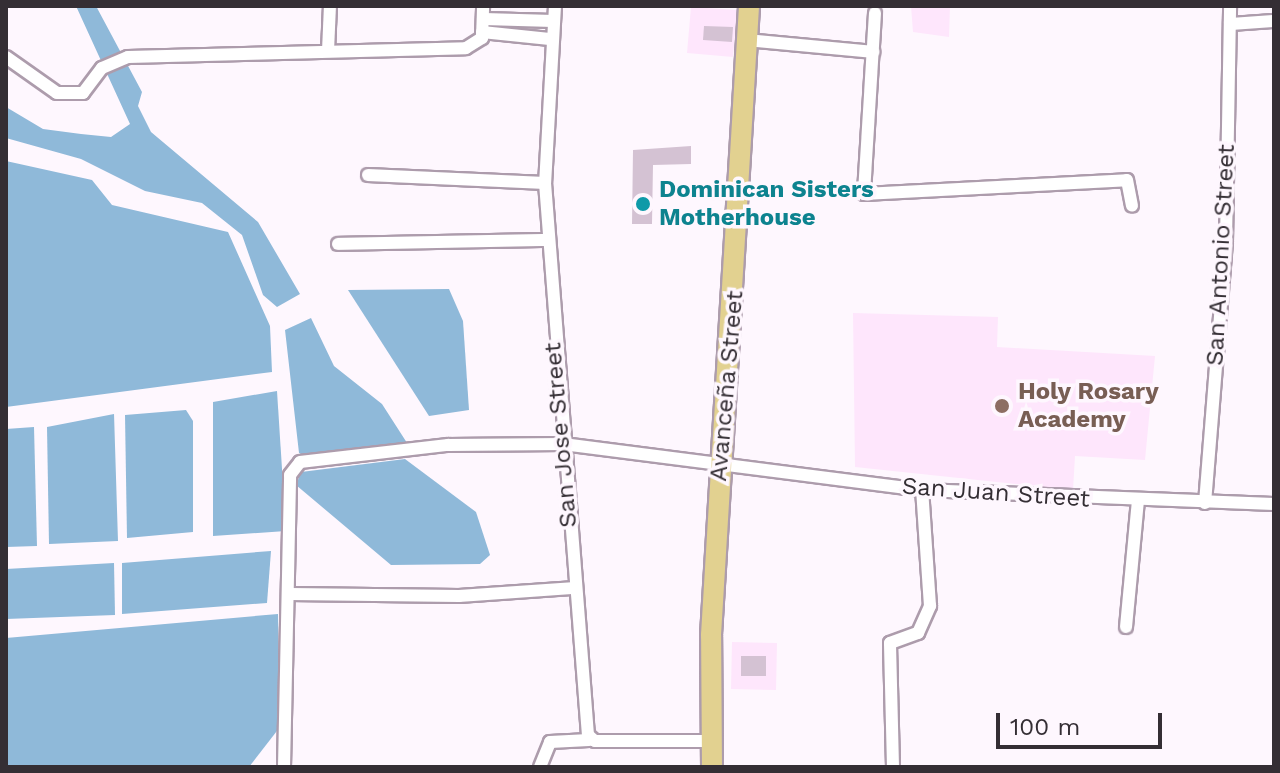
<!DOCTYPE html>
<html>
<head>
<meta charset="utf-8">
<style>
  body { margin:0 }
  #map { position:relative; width:1280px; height:773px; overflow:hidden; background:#fef7fe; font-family:"Work Sans",sans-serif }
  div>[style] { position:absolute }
  .built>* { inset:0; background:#fee6fc }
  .water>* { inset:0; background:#8fb9d9 }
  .building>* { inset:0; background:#d4c2d3 }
  .roads { filter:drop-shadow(2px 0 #ad9cac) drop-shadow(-2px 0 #ad9cac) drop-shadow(0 2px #ad9cac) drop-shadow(0 -2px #ad9cac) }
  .street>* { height:12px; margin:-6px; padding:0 6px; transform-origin:6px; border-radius:6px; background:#fff }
  .primary>* { height:20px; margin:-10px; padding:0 10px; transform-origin:10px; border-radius:10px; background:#e2d190 }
  .dots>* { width:22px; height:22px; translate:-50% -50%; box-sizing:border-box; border:4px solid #fef7fe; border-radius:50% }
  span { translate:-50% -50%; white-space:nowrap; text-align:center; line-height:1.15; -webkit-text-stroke:7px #fef7fe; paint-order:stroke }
  .culture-label { font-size:24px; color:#0d838f; font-weight:700 }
  .left { translate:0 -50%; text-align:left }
  .street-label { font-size:24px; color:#342e34 }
  .education-label { font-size:24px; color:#785e54; font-weight:700 }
  .frame { position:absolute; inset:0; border:8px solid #342e34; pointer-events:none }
  .scale { position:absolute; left:996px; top:713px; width:166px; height:36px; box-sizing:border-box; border:4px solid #342e34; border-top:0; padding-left:10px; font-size:24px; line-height:28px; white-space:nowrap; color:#342e34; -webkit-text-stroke:6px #fef7fe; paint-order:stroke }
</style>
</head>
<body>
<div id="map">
  <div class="built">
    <i style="clip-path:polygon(911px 6px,950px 6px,949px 37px,913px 32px)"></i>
    <i style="clip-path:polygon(691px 7px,737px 10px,733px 57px,687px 53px)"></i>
    <i style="clip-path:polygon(853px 313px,998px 317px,997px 347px,1155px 356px,1145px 460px,1075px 456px,1073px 490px,855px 467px)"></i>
    <i style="clip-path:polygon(732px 642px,777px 643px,776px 690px,731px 689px)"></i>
  </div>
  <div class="water">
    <i style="clip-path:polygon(76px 6px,96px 6px,142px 92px,138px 106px,151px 132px,258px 222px,300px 294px,277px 307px,263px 295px,242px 235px,202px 203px,145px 191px,81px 159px,6px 138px,6px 107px,43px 129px,81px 134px,111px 137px,130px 124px)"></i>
    <i style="clip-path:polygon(6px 161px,92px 180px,112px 205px,228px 232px,270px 326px,272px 372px,6px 407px)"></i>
    <i style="clip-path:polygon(449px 289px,463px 321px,469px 410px,429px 416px,348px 290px)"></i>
    <i style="clip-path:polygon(311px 318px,334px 366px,382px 404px,409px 446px,309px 458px,299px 453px,285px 330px)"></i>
    <i style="clip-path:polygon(277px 391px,286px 531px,213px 536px,213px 402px)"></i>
    <i style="clip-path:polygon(186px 410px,193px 421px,193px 532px,127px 538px,125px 415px)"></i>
    <i style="clip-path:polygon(114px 414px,118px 541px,49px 544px,47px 427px)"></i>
    <i style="clip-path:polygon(34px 427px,37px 546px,6px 547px,6px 429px)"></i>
    <i style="clip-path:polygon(405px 459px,476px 512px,490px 555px,480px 564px,391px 565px,296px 485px,301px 472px)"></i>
    <i style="clip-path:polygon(271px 551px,267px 603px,122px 614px,122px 563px)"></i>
    <i style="clip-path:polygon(114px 563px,115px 615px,6px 619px,6px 569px)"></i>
    <i style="clip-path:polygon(278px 614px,280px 727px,249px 767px,6px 767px,6px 638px)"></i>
  </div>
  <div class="building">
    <i style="clip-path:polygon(704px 26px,733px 27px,732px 42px,703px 40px)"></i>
    <i style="clip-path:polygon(691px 146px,691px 164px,653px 165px,652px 224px,632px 224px,633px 150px)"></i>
    <i style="clip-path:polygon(741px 656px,766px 656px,766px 676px,741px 676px)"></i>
  </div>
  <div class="roads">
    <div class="street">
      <i style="left:555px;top:6px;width:177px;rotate:93.2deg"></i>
      <i style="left:545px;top:183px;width:554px;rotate:85.55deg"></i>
      <i style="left:588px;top:735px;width:9px;rotate:41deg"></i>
      <i style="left:595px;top:741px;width:117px"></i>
      <i style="left:875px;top:13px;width:181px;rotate:93.5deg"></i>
      <i style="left:864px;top:194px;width:263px;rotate:-3deg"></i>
      <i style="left:1127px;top:180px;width:26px;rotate:79deg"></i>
      <i style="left:484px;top:19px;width:69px;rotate:1.7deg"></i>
      <i style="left:1230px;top:24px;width:44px;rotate:-3.9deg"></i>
      <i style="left:482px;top:32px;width:68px;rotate:5.9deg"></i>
      <i style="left:747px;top:40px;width:127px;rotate:5.4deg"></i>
      <i style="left:328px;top:51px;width:45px;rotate:-87.5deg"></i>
      <i style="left:6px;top:57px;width:62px;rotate:35.2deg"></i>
      <i style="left:57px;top:93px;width:26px"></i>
      <i style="left:83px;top:93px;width:31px;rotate:-53deg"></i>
      <i style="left:102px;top:68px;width:28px;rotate:-23deg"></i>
      <i style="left:128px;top:57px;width:338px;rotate:-1.5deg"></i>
      <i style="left:466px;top:48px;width:19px;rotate:-32deg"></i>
      <i style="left:482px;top:38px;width:32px;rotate:-88deg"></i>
      <i style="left:368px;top:175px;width:177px;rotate:2.6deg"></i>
      <i style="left:338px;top:244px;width:211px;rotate:-1.1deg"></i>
      <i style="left:1205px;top:503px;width:263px;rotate:-85.4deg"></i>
      <i style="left:1226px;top:241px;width:235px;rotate:-89deg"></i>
      <i style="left:290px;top:594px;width:169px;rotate:0.7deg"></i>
      <i style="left:459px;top:596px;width:113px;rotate:-4deg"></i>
      <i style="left:1126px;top:627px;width:127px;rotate:-84.6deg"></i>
      <i style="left:284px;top:767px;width:292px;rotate:-88.8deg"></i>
      <i style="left:290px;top:475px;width:16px;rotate:-52deg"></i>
      <i style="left:300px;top:462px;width:149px;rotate:-6.6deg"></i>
      <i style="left:448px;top:445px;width:115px;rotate:-0.5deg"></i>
      <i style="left:563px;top:444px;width:362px;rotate:7.3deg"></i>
      <i style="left:922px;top:490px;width:352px;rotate:2.3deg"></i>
      <i style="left:540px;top:767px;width:27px;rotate:-68deg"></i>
      <i style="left:550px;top:742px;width:39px;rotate:-3deg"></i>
      <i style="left:893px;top:767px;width:124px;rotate:-91.4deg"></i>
      <i style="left:890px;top:643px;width:30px;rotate:-20deg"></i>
      <i style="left:918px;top:633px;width:30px;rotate:-66deg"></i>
      <i style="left:930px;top:606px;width:116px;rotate:-93.9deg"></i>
    </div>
    <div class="primary">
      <i style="left:712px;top:767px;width:132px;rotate:-90.4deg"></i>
      <i style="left:711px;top:635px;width:630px;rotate:-86.54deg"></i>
    </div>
  </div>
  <div class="dots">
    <i style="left:643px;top:204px;background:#0f9aa8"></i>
    <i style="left:1002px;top:406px;background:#8d6e63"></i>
  </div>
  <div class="culture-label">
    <span class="left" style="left:659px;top:204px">Dominican Sisters<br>Motherhouse</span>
  </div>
  <div class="street-label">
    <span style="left:1221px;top:255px;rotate:-87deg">San Antonio Street</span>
    <span style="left:727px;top:386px;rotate:-85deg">Avanceña Street</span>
    <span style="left:561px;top:435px;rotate:-95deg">San Jose Street</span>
    <span style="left:996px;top:493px;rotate:4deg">San Juan Street</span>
  </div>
  <div class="education-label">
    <span class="left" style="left:1018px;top:406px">Holy Rosary<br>Academy</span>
  </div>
  <div class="frame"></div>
  <div class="scale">100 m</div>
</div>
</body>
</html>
